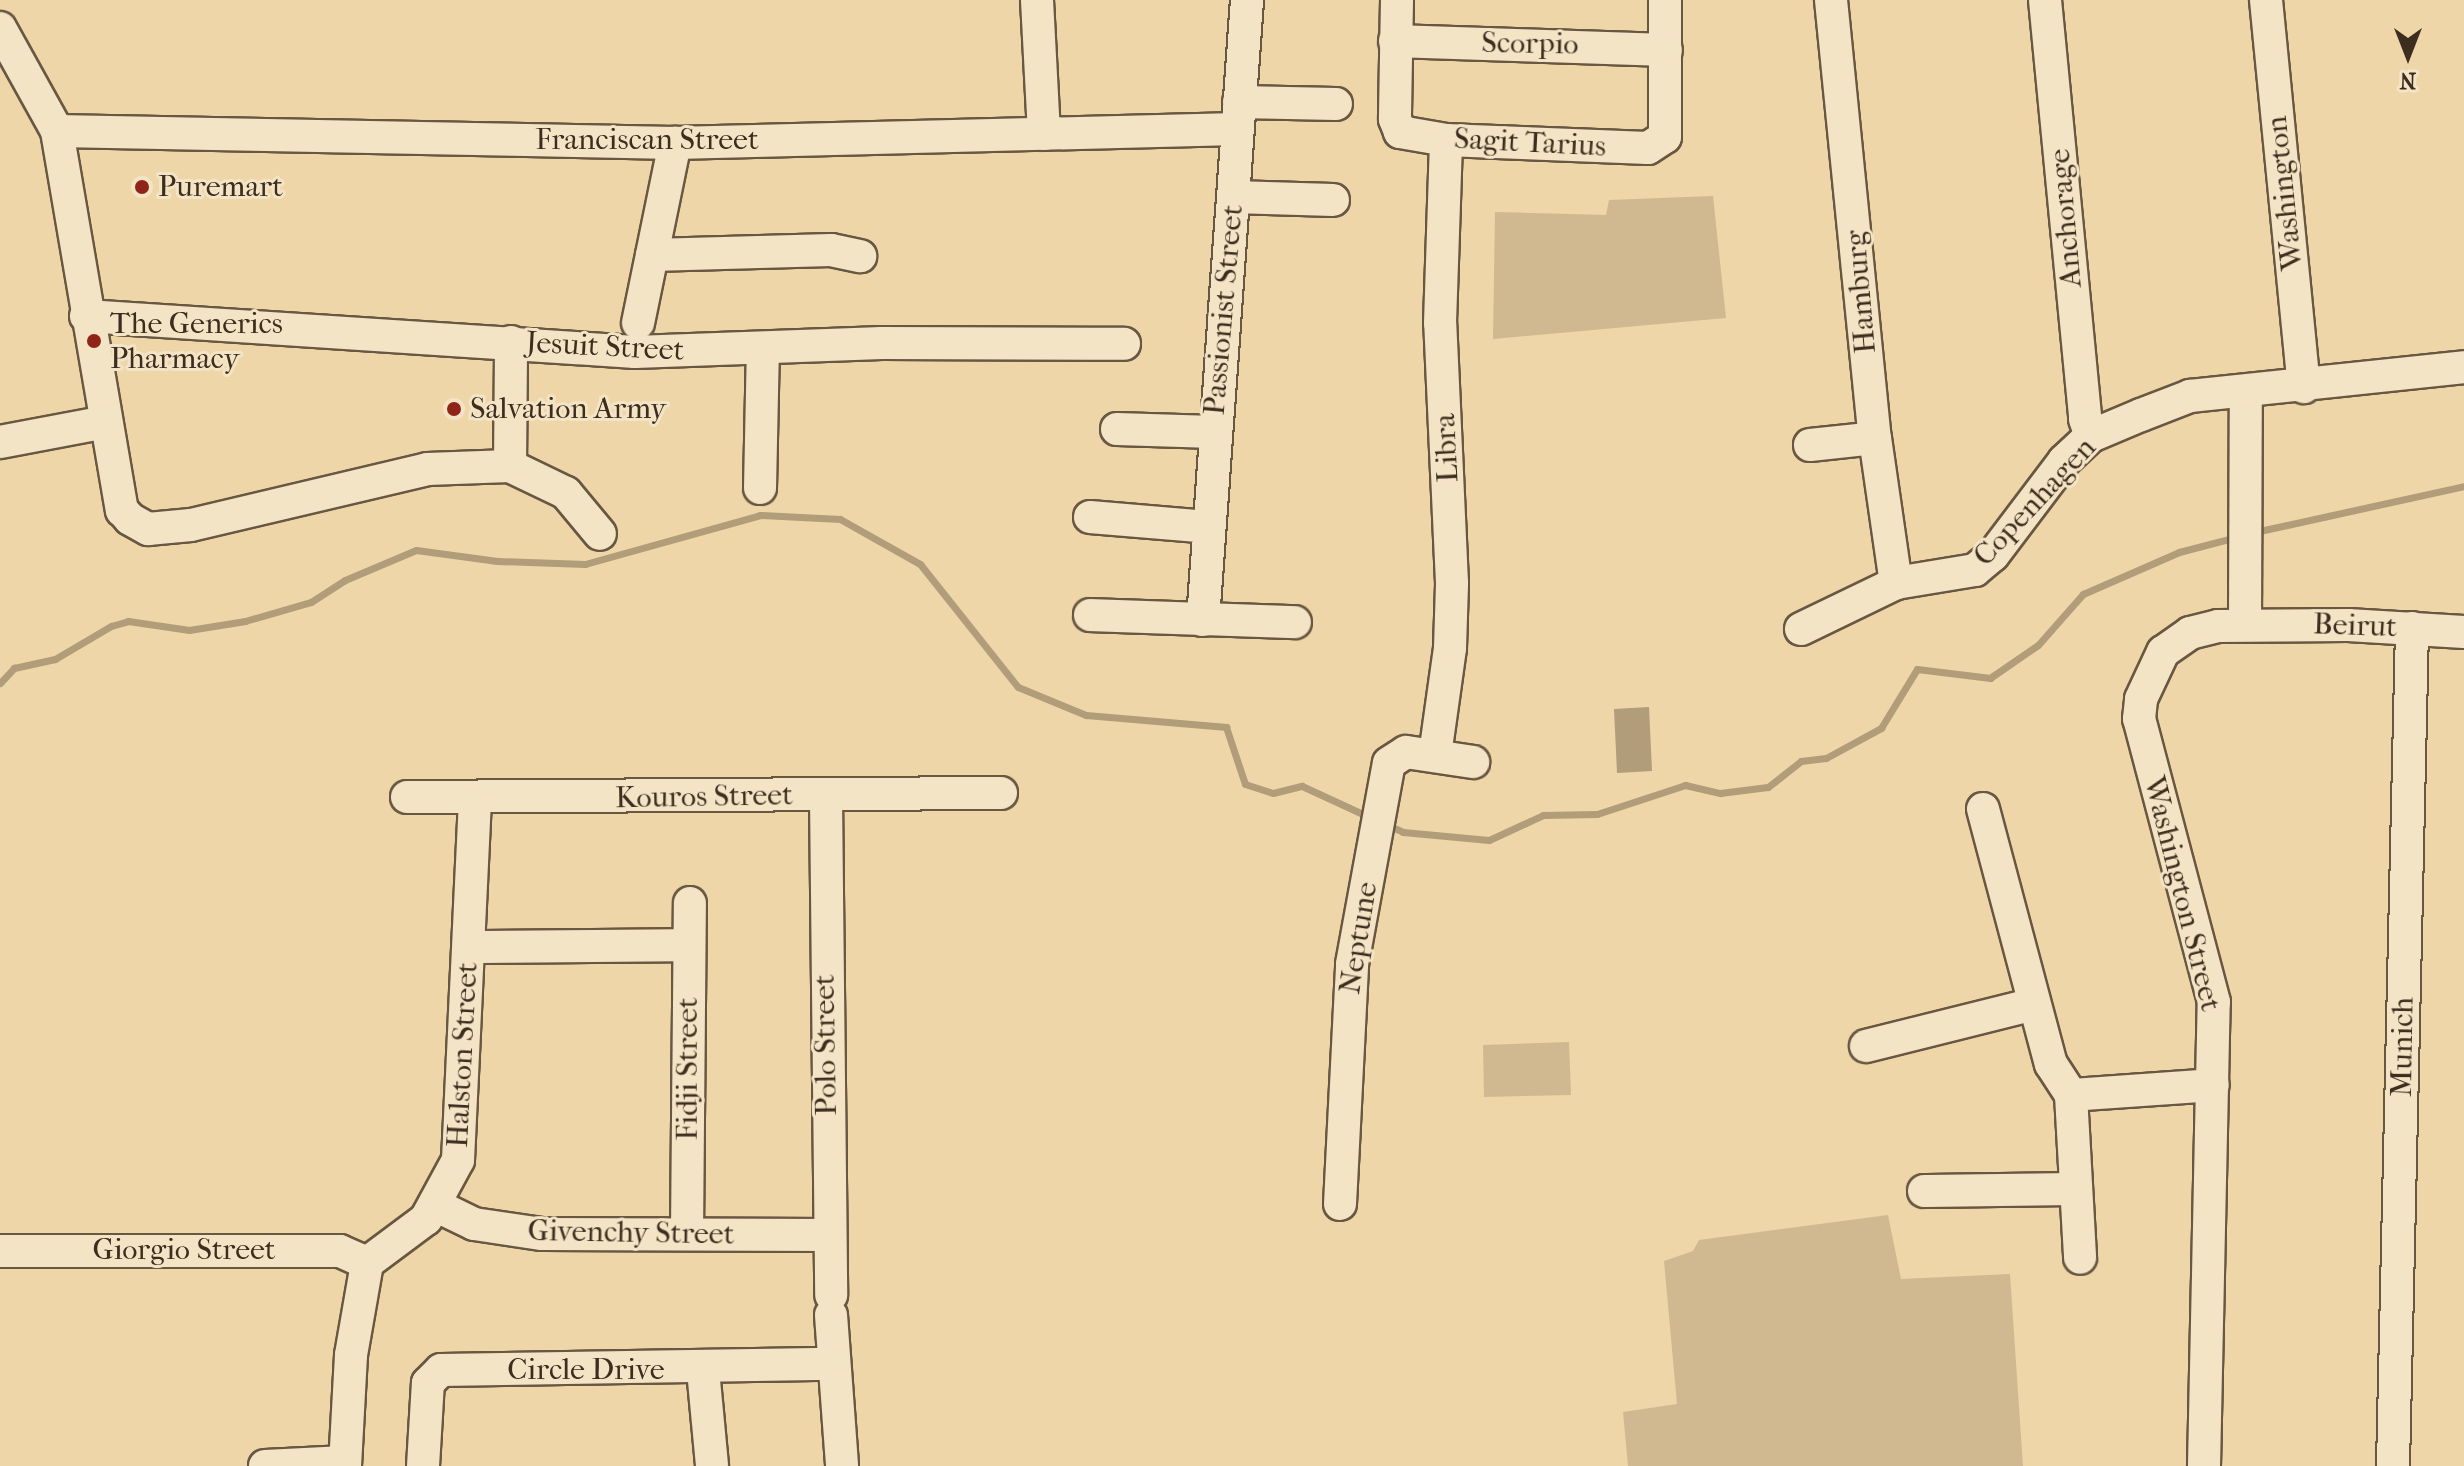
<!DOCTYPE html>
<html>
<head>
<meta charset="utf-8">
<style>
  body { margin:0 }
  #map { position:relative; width:2464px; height:1466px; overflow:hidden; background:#eed6a8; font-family:"IM FELL French Canon",serif }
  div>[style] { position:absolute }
  .green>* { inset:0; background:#d0b991 }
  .water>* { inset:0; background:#b19d79 }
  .stream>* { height:7px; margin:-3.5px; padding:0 3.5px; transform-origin:3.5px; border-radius:3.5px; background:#b19d79 }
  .roads { filter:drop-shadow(2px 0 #685741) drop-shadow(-2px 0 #685741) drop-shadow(0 2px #685741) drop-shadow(0 -2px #685741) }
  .minor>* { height:32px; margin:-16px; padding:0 16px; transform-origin:16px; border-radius:16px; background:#f4e4c6 }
  .dots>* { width:22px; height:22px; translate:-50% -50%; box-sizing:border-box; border:4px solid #f4e4c6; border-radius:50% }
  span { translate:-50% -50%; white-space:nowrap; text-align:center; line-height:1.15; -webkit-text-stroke:6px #f4e4c6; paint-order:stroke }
  .street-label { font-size:30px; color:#3c2d1f }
  .poi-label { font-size:30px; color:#3c2d1f }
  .left { translate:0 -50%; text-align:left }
  .north { position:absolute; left:2368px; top:16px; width:80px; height:80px; -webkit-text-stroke:6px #f4e4c6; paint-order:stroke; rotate:180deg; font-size:22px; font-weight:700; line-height:32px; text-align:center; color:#3c2d1f }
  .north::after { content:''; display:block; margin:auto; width:28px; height:36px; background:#3c2d1f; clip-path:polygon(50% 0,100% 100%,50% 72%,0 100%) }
</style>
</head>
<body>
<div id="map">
  <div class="green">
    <i style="clip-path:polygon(1713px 196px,1726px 318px,1493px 339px,1495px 212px,1606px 215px,1609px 200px)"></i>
    <i style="clip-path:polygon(1569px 1042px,1571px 1095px,1484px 1097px,1483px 1045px)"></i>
    <i style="clip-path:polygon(1888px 1215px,1901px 1279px,2010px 1274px,2023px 1466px,1628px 1466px,1623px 1412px,1677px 1404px,1664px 1261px,1693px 1251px,1699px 1240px)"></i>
  </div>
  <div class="water">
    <i style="clip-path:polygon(1649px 707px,1652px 771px,1617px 773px,1614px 709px)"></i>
  </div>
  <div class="stream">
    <i style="left:2255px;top:532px;width:214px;rotate:-12.4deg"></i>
    <i style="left:0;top:683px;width:21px;rotate:-47deg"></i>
    <i style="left:14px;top:668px;width:42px;rotate:-12.4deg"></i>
    <i style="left:55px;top:659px;width:65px;rotate:-30.5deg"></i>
    <i style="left:111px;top:626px;width:18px;rotate:-16deg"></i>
    <i style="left:128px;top:621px;width:62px;rotate:8.4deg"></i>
    <i style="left:189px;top:630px;width:57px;rotate:-9.1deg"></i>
    <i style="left:245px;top:621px;width:69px;rotate:-16.1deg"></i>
    <i style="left:311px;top:602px;width:40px;rotate:-32.9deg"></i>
    <i style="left:345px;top:580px;width:77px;rotate:-22.9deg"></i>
    <i style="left:416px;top:550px;width:82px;rotate:7.7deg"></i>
    <i style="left:497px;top:561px;width:88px;rotate:2deg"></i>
    <i style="left:585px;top:564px;width:182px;rotate:-15.6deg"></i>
    <i style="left:760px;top:515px;width:80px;rotate:2.9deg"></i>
    <i style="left:840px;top:519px;width:92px;rotate:29.4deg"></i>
    <i style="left:920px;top:564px;width:157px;rotate:51.5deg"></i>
    <i style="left:1018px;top:687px;width:74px;rotate:22.4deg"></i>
    <i style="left:1086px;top:715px;width:141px;rotate:4.9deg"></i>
    <i style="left:1226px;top:727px;width:60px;rotate:71.6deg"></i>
    <i style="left:1245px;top:784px;width:29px;rotate:18deg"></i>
    <i style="left:1273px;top:793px;width:30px;rotate:-14deg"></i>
    <i style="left:1302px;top:786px;width:74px;rotate:24.8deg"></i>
    <i style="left:1388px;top:825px;width:17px;rotate:25deg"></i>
    <i style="left:1403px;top:832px;width:86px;rotate:5.3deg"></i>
    <i style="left:1489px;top:840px;width:60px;rotate:-24.8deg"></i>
    <i style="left:1543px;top:815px;width:54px;rotate:-1.1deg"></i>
    <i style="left:1597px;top:814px;width:93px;rotate:-18.2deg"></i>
    <i style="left:1685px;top:785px;width:36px;rotate:13deg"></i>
    <i style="left:1720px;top:793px;width:48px;rotate:-7.1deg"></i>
    <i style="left:1768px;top:787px;width:42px;rotate:-38.2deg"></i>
    <i style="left:1801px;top:761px;width:25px;rotate:-7deg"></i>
    <i style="left:1826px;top:758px;width:63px;rotate:-28.6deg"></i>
    <i style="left:1881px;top:728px;width:69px;rotate:-58.6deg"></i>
    <i style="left:1917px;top:669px;width:74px;rotate:7deg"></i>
    <i style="left:1990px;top:678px;width:58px;rotate:-34.5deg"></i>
    <i style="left:2038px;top:645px;width:68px;rotate:-48.6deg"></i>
    <i style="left:2083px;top:594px;width:105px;rotate:-23.6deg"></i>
    <i style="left:2179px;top:552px;width:59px;rotate:-14.7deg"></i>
  </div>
  <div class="roads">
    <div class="minor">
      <i style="left:1037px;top:0;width:134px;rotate:87deg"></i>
      <i style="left:1397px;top:0;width:119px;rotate:91deg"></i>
      <i style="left:1395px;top:119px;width:14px;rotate:69deg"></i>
      <i style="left:1400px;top:132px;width:47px;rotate:9.9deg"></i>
      <i style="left:1446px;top:140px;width:202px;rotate:2.3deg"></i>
      <i style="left:1648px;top:148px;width:20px;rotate:-33deg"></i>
      <i style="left:1665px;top:137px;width:137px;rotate:-90deg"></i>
      <i style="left:1831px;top:0;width:440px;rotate:84.3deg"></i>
      <i style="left:1875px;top:438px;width:147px;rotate:81.8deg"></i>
      <i style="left:2045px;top:0;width:421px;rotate:84.5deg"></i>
      <i style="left:2085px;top:419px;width:18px;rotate:71deg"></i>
      <i style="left:2266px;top:0;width:389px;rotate:84.4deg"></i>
      <i style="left:0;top:28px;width:118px;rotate:61deg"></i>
      <i style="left:57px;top:131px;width:385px;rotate:80.3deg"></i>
      <i style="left:122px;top:510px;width:12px;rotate:48deg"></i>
      <i style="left:130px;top:519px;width:21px;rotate:29deg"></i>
      <i style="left:148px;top:529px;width:43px;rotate:-5.3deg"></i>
      <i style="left:191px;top:525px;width:243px;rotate:-13.3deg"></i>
      <i style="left:427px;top:469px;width:83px;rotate:-2.1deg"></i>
      <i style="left:510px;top:466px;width:62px;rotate:25.7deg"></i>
      <i style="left:566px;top:493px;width:53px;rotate:50.3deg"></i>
      <i style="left:1395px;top:41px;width:271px;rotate:1.9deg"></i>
      <i style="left:1239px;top:102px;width:97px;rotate:1.2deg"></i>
      <i style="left:57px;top:131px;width:618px;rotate:1.11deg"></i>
      <i style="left:675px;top:143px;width:562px;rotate:-1.43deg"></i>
      <i style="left:1233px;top:197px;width:100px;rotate:1.7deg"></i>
      <i style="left:652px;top:255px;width:179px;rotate:-1.6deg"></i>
      <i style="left:831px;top:250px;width:30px;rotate:12deg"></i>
      <i style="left:86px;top:316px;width:550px;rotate:3.75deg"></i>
      <i style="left:635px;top:352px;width:247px;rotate:-2.1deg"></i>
      <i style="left:882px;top:343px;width:242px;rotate:0.2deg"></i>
      <i style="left:638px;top:323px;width:184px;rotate:-78.4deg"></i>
      <i style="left:1117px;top:429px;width:97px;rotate:1.8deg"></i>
      <i style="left:0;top:442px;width:108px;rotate:-10.7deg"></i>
      <i style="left:1810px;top:445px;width:65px;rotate:-6.1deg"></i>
      <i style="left:510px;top:466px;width:124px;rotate:-89.5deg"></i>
      <i style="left:760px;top:488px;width:138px;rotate:-88.8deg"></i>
      <i style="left:1090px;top:517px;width:118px;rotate:4.8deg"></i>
      <i style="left:1090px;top:615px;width:205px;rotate:2deg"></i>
      <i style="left:1203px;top:620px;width:622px;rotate:-85.94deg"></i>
      <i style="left:2245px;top:625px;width:234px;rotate:-89.8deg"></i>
      <i style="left:1801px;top:629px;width:106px;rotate:-25.8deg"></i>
      <i style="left:1896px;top:583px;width:80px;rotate:-9.3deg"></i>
      <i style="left:1975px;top:570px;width:23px;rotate:-40deg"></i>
      <i style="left:1993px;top:555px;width:118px;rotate:-52.9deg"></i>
      <i style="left:2064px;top:461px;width:37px;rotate:-43deg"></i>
      <i style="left:2091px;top:436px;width:54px;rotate:-22.8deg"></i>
      <i style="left:2141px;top:415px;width:53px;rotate:-21.2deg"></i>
      <i style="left:2190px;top:396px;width:276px;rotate:-6deg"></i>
      <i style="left:1435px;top:755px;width:108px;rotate:-82deg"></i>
      <i style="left:1450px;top:648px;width:65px;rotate:-88.2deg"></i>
      <i style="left:1452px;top:583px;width:260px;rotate:-92.6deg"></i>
      <i style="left:1440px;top:323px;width:183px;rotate:-88.1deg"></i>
      <i style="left:826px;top:796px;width:499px;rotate:89.4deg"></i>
      <i style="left:407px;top:797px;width:594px;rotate:-0.39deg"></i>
      <i style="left:1983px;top:809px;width:264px;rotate:75.1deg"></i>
      <i style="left:2051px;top:1064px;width:37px;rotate:57deg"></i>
      <i style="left:2071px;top:1095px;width:163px;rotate:86.8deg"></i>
      <i style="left:469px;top:947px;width:220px;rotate:-0.5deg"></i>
      <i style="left:1866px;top:1046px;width:173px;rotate:-14deg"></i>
      <i style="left:2071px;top:1095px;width:142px;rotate:-4deg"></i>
      <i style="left:1924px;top:1191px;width:152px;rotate:-0.8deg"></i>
      <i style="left:1340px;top:1204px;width:240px;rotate:-87.1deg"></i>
      <i style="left:1352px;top:964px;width:204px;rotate:-79.6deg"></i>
      <i style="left:1389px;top:763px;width:20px;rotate:-33deg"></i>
      <i style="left:1406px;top:752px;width:68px;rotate:8.5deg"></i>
      <i style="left:437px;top:1206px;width:41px;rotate:25.9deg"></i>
      <i style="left:474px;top:1224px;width:69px;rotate:8.4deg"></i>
      <i style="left:542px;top:1234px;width:287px;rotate:0.2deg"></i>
      <i style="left:687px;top:1234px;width:331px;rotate:-89.5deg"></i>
      <i style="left:0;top:1251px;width:340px"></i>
      <i style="left:340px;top:1251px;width:30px;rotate:24deg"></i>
      <i style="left:831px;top:1315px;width:151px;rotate:85.8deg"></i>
      <i style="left:703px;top:1370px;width:96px;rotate:84.6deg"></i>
      <i style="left:265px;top:1466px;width:80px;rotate:-2.9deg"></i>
      <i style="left:345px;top:1466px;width:111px;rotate:-86.9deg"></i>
      <i style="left:351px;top:1355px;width:93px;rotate:-80.1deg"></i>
      <i style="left:367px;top:1263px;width:74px;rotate:-36.7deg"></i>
      <i style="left:426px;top:1219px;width:67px;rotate:-61.5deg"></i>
      <i style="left:458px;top:1160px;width:361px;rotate:-87.3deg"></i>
      <i style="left:423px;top:1466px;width:83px;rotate:-86.6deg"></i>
      <i style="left:428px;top:1383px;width:18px;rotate:-45deg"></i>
      <i style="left:441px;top:1370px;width:391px;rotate:-0.9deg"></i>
      <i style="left:2204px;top:1466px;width:464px;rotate:-88.8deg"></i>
      <i style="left:2214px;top:1002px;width:293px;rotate:-104.8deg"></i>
      <i style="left:2139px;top:719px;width:20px;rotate:-84deg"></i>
      <i style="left:2141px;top:699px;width:52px;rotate:-64.9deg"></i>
      <i style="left:2163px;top:652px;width:33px;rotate:-35deg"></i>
      <i style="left:2190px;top:633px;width:29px;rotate:-14deg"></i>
      <i style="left:2218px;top:626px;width:130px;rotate:-0.4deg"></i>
      <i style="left:2348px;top:625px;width:116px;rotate:3.5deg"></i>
      <i style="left:2393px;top:1466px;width:838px;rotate:-88.7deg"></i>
    </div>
  </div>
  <div class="dots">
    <i style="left:142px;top:187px;background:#8f2418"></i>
    <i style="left:94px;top:341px;background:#8f2418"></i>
    <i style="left:454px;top:409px;background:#8f2418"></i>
  </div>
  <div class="street-label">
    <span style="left:1530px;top:44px;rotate:1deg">Scorpio</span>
    <span style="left:647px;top:140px">Franciscan Street</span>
    <span style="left:1530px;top:143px;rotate:3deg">Sagit Tarius</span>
    <span style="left:2285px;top:193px;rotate:-96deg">Washington</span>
    <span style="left:2066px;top:218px;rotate:-95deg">Anchorage</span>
    <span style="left:1861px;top:292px;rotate:-95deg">Hamburg</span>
    <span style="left:1224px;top:310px;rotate:-85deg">Passionist Street</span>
    <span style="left:605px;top:347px;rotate:3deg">Jesuit Street</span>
    <span style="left:1447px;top:448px;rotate:-93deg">Libra</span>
    <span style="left:2035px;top:502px;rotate:-47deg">Copenhagen</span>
    <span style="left:2355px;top:626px;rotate:2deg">Beirut</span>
    <span style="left:704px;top:797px;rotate:-1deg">Kouros Street</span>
    <span style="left:2182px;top:894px;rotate:76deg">Washington Street</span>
    <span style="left:1359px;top:938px;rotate:-81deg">Neptune</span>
    <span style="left:826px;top:1045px;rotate:-91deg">Polo Street</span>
    <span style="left:2403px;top:1047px;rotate:-89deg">Munich</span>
    <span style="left:463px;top:1055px;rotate:-87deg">Halston Street</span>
    <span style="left:688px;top:1069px;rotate:-90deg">Fidji Street</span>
    <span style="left:631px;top:1233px;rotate:1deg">Givenchy Street</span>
    <span style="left:184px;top:1250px">Giorgio Street</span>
    <span style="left:586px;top:1370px">Circle Drive</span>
  </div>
  <div class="poi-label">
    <span class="left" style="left:158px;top:187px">Puremart</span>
    <span class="left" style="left:110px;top:341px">The Generics<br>Pharmacy</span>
    <span class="left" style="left:470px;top:409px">Salvation Army</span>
  </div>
  <div class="north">N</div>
</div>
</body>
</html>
